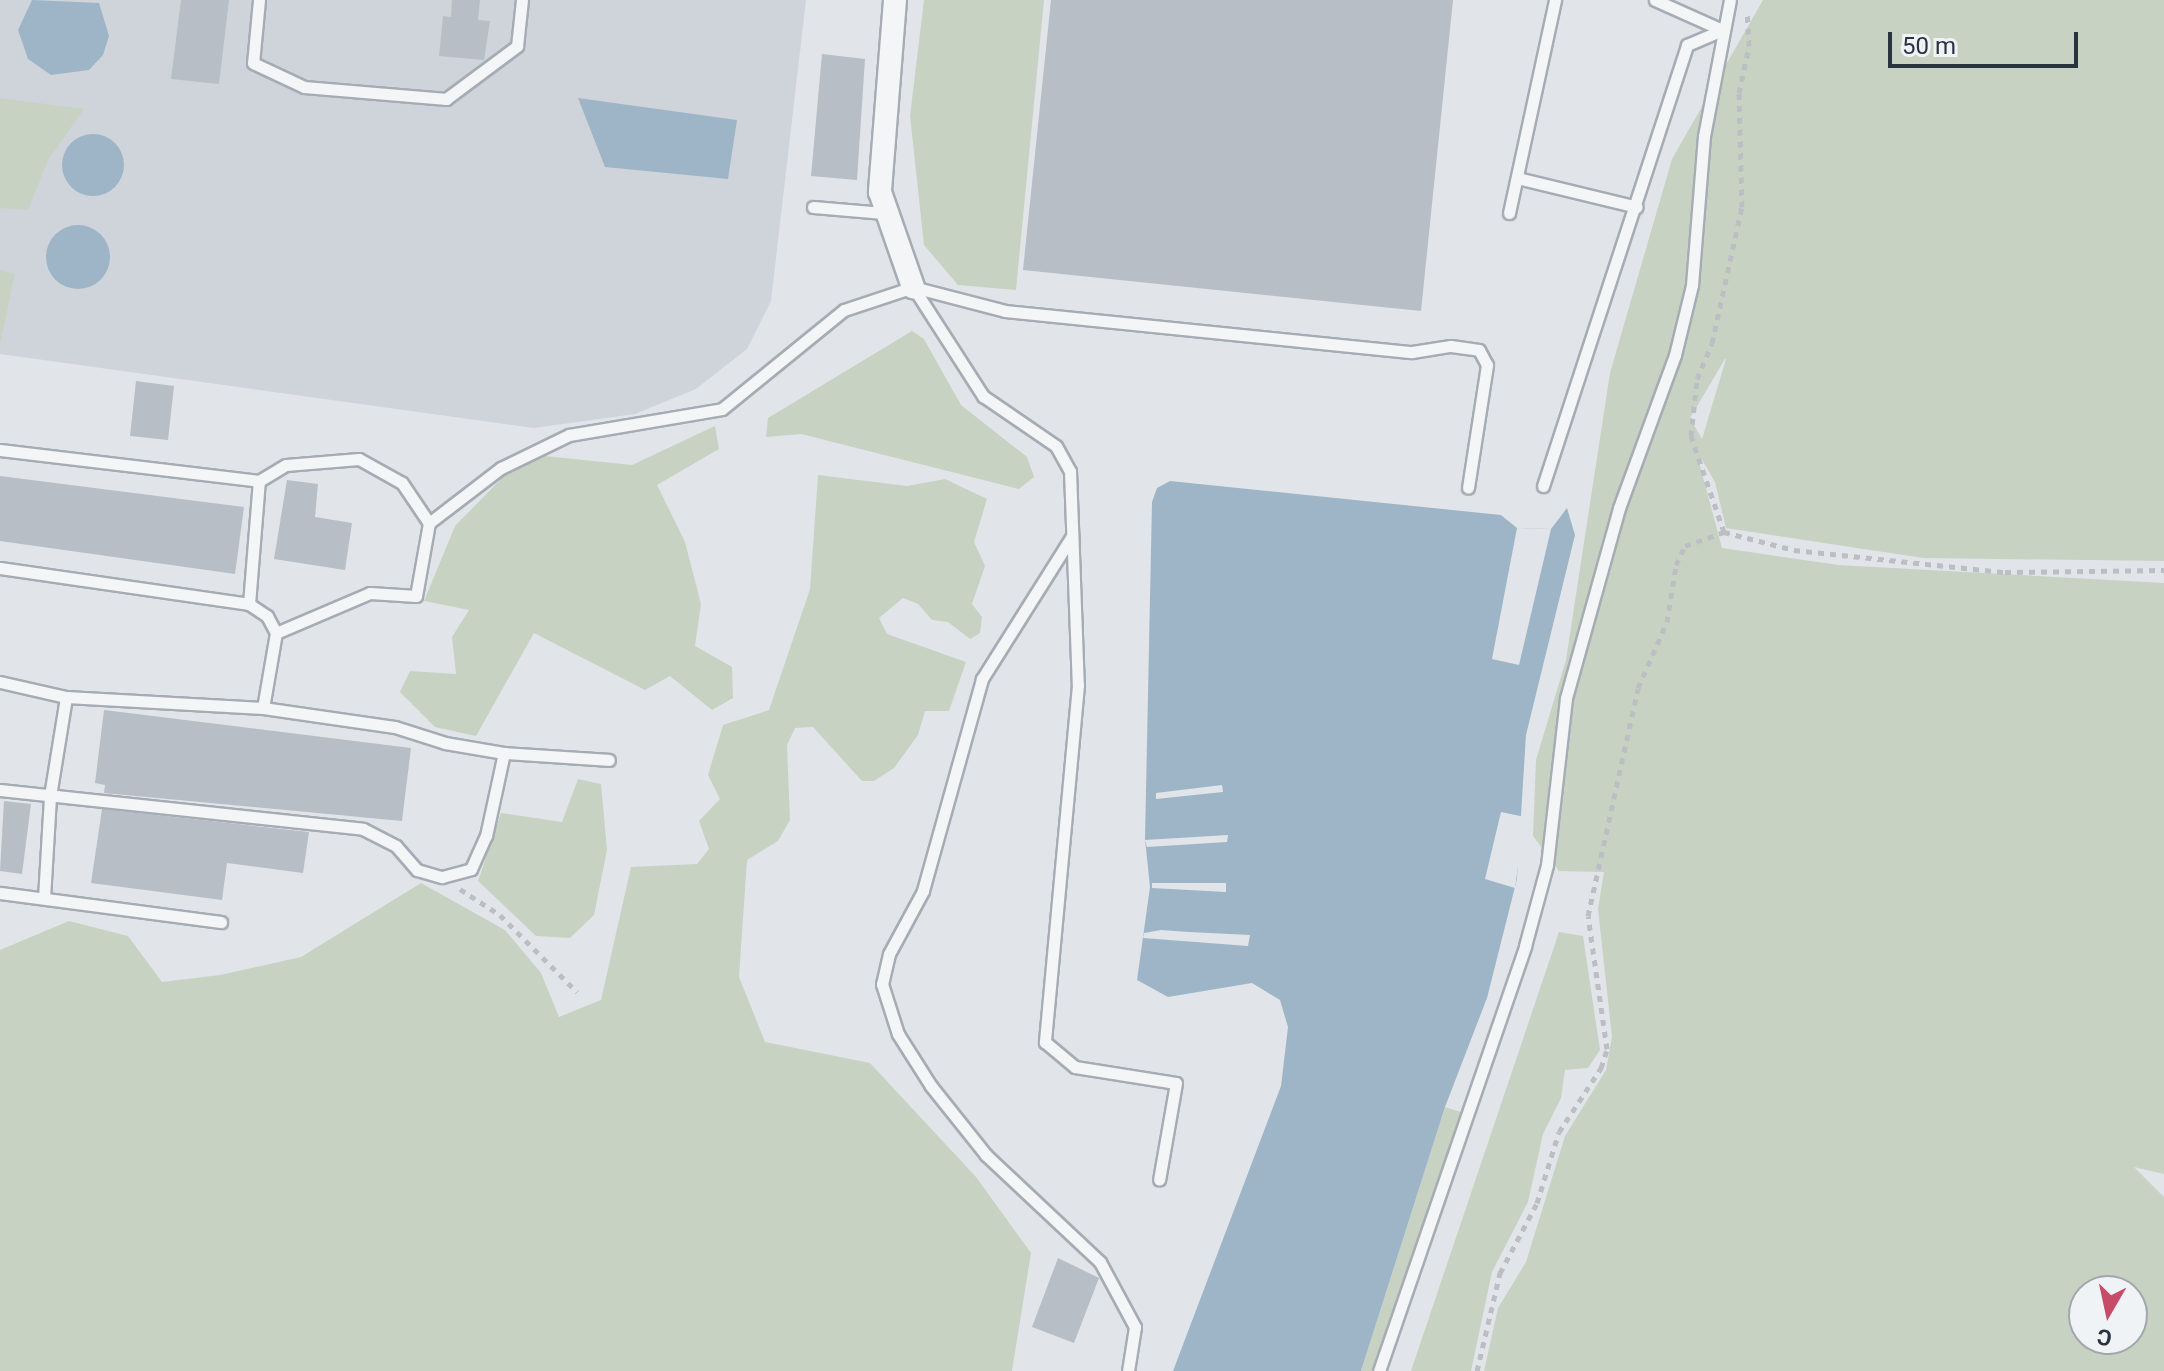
<!DOCTYPE html>
<html>
<head>
<meta charset="utf-8">
<style>
  body { margin:0 }
  #map { position:relative; width:2164px; height:1371px; overflow:hidden; background:#e1e5e9; font-family:Roboto,sans-serif }
  div>[style] { position:absolute }
  .built>* { inset:0; background:#cfd4db }
  .green>* { inset:0; background:#c8d2c2 }
  .water>* { inset:0; background:#9eb5c7 }
  .round { border-radius:50% }
  .pier>* { inset:0; background:#e1e5e9 }
  .building>* { inset:0; background:#b8bec5 }
  .path>* { height:5px; margin-top:-2.5px; transform-origin:0; background:repeating-linear-gradient(90deg,#bbbfc4 0 6px,transparent 0 12px) }
  .roads { filter:drop-shadow(2px 0 #a6acb3) drop-shadow(-2px 0 #a6acb3) drop-shadow(0 2px #a6acb3) drop-shadow(0 -2px #a6acb3) }
  .service>* { height:11px; margin:-5.5px; padding:0 5.5px; transform-origin:5.5px; border-radius:5.5px; background:#f3f5f7 }
  .minor>* { height:22px; margin:-11px; padding:0 11px; transform-origin:11px; border-radius:11px; background:#f3f5f7 }
  span { translate:-50% -50%; white-space:nowrap; text-align:center; line-height:1.15; -webkit-text-stroke:7px #f0f3f6; paint-order:stroke }
  .north { position:absolute; left:2068px; top:1275px; width:80px; height:80px; box-sizing:border-box; background:#f0f3f6; border:2px solid #a1a7ad; border-radius:50%; rotate:189deg; font-size:22px; font-weight:700; line-height:32px; text-align:center; color:#2a3440 }
  .north::after { content:''; display:block; margin:auto; width:28px; height:36px; background:#c74c69; clip-path:polygon(50% 0,100% 100%,50% 72%,0 100%) }
  .scale { position:absolute; left:1888px; top:32px; width:190px; height:36px; box-sizing:border-box; border:4px solid #2a3440; border-top:0; padding-left:10px; font-size:24px; line-height:28px; white-space:nowrap; color:#2a3440; -webkit-text-stroke:6px #f0f3f6; paint-order:stroke }
</style>
</head>
<body>
<div id="map">
  <div class="built">
    <i style="clip-path:polygon(0 0,806px 0,771px 301px,747px 349px,696px 389px,635px 414px,534px 428px,0 354px)"></i>
  </div>
  <div class="green">
    <i style="clip-path:polygon(924px 0,1044px 0,1016px 290px,958px 285px,924px 245px,910px 116px)"></i>
    <i style="clip-path:polygon(evenodd,1763px 0,2164px 0,2164px 561px,1923px 558px,1726px 528px,1715px 482px,1701px 458px,1699px 462px,1722px 548px,1838px 565px,2164px 583px,2164px 1174px,2134px 1167px,2164px 1197px,2164px 1371px,1484px 1371px,1498px 1308px,1526px 1262px,1565px 1136px,1606px 1070px,1612px 1037px,1598px 909px,1604px 872px,1559px 871px,1533px 836px,1536px 760px,1566px 660px,1610px 373px,1672px 159px,1763px 0,1725px 359px,1726px 359px,1702px 439px,1690px 418px,1725px 359px,1763px 0,2084px 1291px,2132px 1291px,2132px 1339px,2084px 1339px,2084px 1291px)"></i>
    <i style="clip-path:polygon(0 98px,84px 109px,48px 160px,28px 210px,0 208px)"></i>
    <i style="clip-path:polygon(0 270px,15px 274px,0 344px)"></i>
    <i style="clip-path:polygon(912px 331px,924px 339px,961px 405px,1027px 457px,1034px 477px,1019px 489px,801px 434px,766px 437px,768px 418px)"></i>
    <i style="clip-path:polygon(715px 426px,719px 449px,657px 485px,685px 542px,701px 604px,695px 646px,732px 667px,733px 698px,712px 710px,670px 676px,645px 690px,534px 633px,476px 736px,435px 727px,400px 692px,410px 671px,456px 674px,452px 637px,469px 610px,424px 601px,455px 526px,504px 476px,545px 456px,632px 465px)"></i>
    <i style="clip-path:polygon(818px 475px,907px 486px,945px 479px,987px 499px,974px 542px,985px 566px,972px 604px,982px 617px,980px 633px,970px 639px,948px 622px,932px 620px,918px 604px,903px 598px,879px 618px,887px 634px,966px 662px,949px 711px,925px 711px,918px 735px,894px 768px,874px 781px,862px 781px,813px 727px,795px 728px,787px 745px,790px 820px,778px 841px,747px 860px,739px 977px,765px 1042px,870px 1063px,976px 1177px,1031px 1253px,1012px 1371px,0 1371px,0 950px,69px 921px,128px 936px,162px 982px,220px 975px,301px 957px,421px 883px,505px 930px,541px 973px,559px 1017px,601px 1000px,631px 867px,697px 864px,709px 849px,699px 821px,720px 799px,708px 775px,723px 725px,769px 710px,810px 589px)"></i>
    <i style="clip-path:polygon(578px 779px,601px 784px,607px 850px,594px 915px,570px 938px,536px 936px,478px 881px,501px 813px,562px 822px)"></i>
    <i style="clip-path:polygon(1559px 932px,1583px 936px,1600px 1050px,1588px 1068px,1565px 1070px,1561px 1098px,1543px 1134px,1528px 1202px,1492px 1272px,1471px 1371px,1411px 1371px)"></i>
    <i style="clip-path:polygon(1445px 1107px,1467px 1114px,1379px 1371px,1361px 1371px)"></i>
  </div>
  <div class="water">
    <i style="clip-path:polygon(32px 0,99px 3px,109px 36px,103px 55px,89px 70px,51px 75px,28px 59px,18px 30px)"></i>
    <i style="clip-path:polygon(578px 98px,737px 120px,728px 179px,605px 167px)"></i>
    <i class="round" style="left:62px;top:134px;width:62px;height:62px"></i>
    <i class="round" style="left:46px;top:225px;width:64px;height:64px"></i>
    <i style="clip-path:polygon(1170px 481px,1501px 515px,1517px 528px,1551px 529px,1567px 508px,1575px 535px,1526px 735px,1517px 879px,1487px 998px,1445px 1107px,1361px 1371px,1173px 1371px,1281px 1086px,1288px 1027px,1280px 1000px,1252px 983px,1168px 997px,1137px 980px,1150px 887px,1145px 839px,1152px 502px,1157px 488px)"></i>
  </div>
  <div class="pier">
    <i style="clip-path:polygon(1517px 528px,1551px 529px,1519px 665px,1492px 659px)"></i>
    <i style="clip-path:polygon(1222px 785px,1223px 792px,1156px 799px,1156px 793px)"></i>
    <i style="clip-path:polygon(1501px 812px,1525px 817px,1515px 888px,1485px 879px)"></i>
    <i style="clip-path:polygon(1228px 835px,1227px 842px,1147px 847px,1145px 840px)"></i>
    <i style="clip-path:polygon(1152px 883px,1226px 883px,1226px 892px,1152px 888px)"></i>
    <i style="clip-path:polygon(1161px 930px,1189px 932px,1250px 935px,1248px 946px,1143px 938px,1144px 933px)"></i>
  </div>
  <div class="building">
    <i style="clip-path:polygon(181px 0,229px 0,219px 84px,171px 79px)"></i>
    <i style="clip-path:polygon(452px 0,480px 0,478px 20px,490px 21px,484px 60px,439px 56px,443px 16px,451px 17px)"></i>
    <i style="clip-path:polygon(1051px 0,1453px 0,1421px 311px,1023px 270px)"></i>
    <i style="clip-path:polygon(822px 54px,865px 59px,857px 180px,811px 176px)"></i>
    <i style="clip-path:polygon(136px 381px,174px 386px,168px 440px,130px 436px)"></i>
    <i style="clip-path:polygon(0 476px,244px 507px,235px 574px,0 541px)"></i>
    <i style="clip-path:polygon(287px 480px,318px 484px,315px 517px,352px 523px,345px 570px,274px 559px)"></i>
    <i style="clip-path:polygon(104px 710px,411px 748px,402px 821px,104px 793px,105px 785px,95px 783px)"></i>
    <i style="clip-path:polygon(4px 801px,31px 804px,22px 874px,0 871px)"></i>
    <i style="clip-path:polygon(102px 809px,309px 832px,303px 873px,227px 863px,222px 900px,91px 883px)"></i>
    <i style="clip-path:polygon(1058px 1258px,1099px 1278px,1074px 1343px,1032px 1327px)"></i>
  </div>
  <div class="path">
    <i style="left:1724px;top:532px;width:102px;rotate:-109deg"></i>
    <i style="left:1691px;top:436px;width:57px;rotate:-84deg"></i>
    <i style="left:1697px;top:379px;width:39px;rotate:-67deg"></i>
    <i style="left:1712px;top:343px;width:139px;rotate:-77.6deg"></i>
    <i style="left:1742px;top:207px;width:114px;rotate:-91.5deg"></i>
    <i style="left:1739px;top:93px;width:48px;rotate:-78deg"></i>
    <i style="left:1749px;top:46px;width:34px;rotate:-93deg"></i>
    <i style="left:460px;top:889px;width:48px;rotate:33deg"></i>
    <i style="left:500px;top:915px;width:109px;rotate:45deg"></i>
    <i style="left:1477px;top:1371px;width:101px;rotate:-76.8deg"></i>
    <i style="left:1500px;top:1273px;width:79px;rotate:-62.1deg"></i>
    <i style="left:1537px;top:1203px;width:74px;rotate:-72.8deg"></i>
    <i style="left:1559px;top:1132px;width:77px;rotate:-56.7deg"></i>
    <i style="left:1601px;top:1068px;width:20px;rotate:-72deg"></i>
    <i style="left:1607px;top:1049px;width:134px;rotate:-98.1deg"></i>
    <i style="left:1588px;top:916px;width:233px;rotate:-77.6deg"></i>
    <i style="left:1638px;top:688px;width:72px;rotate:-66.3deg"></i>
    <i style="left:1667px;top:622px;width:58px;rotate:-81deg"></i>
    <i style="left:1676px;top:565px;width:21px;rotate:-65deg"></i>
    <i style="left:1685px;top:546px;width:41px;rotate:-19.7deg"></i>
    <i style="left:1724px;top:532px;width:72px;rotate:14.4deg"></i>
    <i style="left:1794px;top:550px;width:212px;rotate:6deg"></i>
    <i style="left:2005px;top:572px;width:159px;rotate:-0.7deg"></i>
  </div>
  <div class="roads">
    <div class="service">
      <i style="left:259px;top:0;width:63px;rotate:95.4deg"></i>
      <i style="left:253px;top:63px;width:56px;rotate:25.2deg"></i>
      <i style="left:304px;top:87px;width:143px;rotate:4.8deg"></i>
      <i style="left:446px;top:99px;width:89px;rotate:-36.7deg"></i>
      <i style="left:517px;top:46px;width:46px;rotate:-83.8deg"></i>
      <i style="left:1655px;top:0;width:73px;rotate:24.1deg"></i>
      <i style="left:1517px;top:178px;width:123px;rotate:13.6deg"></i>
      <i style="left:813px;top:207px;width:71px;rotate:4.8deg"></i>
      <i style="left:1509px;top:213px;width:218px;rotate:-77.8deg"></i>
      <i style="left:913px;top:287px;width:130px;rotate:57.3deg"></i>
      <i style="left:983px;top:396px;width:88px;rotate:34.4deg"></i>
      <i style="left:1056px;top:446px;width:29px;rotate:61deg"></i>
      <i style="left:1070px;top:471px;width:214px;rotate:87.9deg"></i>
      <i style="left:1078px;top:685px;width:359px;rotate:95.3deg"></i>
      <i style="left:1045px;top:1042px;width:39px;rotate:40deg"></i>
      <i style="left:1075px;top:1067px;width:102px;rotate:9deg"></i>
      <i style="left:1176px;top:1083px;width:98px;rotate:99.9deg"></i>
      <i style="left:0;top:450px;width:261px;rotate:6.8deg"></i>
      <i style="left:259px;top:481px;width:31px;rotate:-31deg"></i>
      <i style="left:286px;top:465px;width:73px;rotate:-4.7deg"></i>
      <i style="left:359px;top:459px;width:49px;rotate:29.2deg"></i>
      <i style="left:402px;top:483px;width:48px;rotate:56deg"></i>
      <i style="left:1543px;top:486px;width:464px;rotate:-71.9deg"></i>
      <i style="left:1687px;top:45px;width:38px;rotate:-23deg"></i>
      <i style="left:1072px;top:536px;width:169px;rotate:122.2deg"></i>
      <i style="left:982px;top:679px;width:220px;rotate:105.6deg"></i>
      <i style="left:923px;top:891px;width:72px;rotate:118.4deg"></i>
      <i style="left:889px;top:954px;width:31px;rotate:103deg"></i>
      <i style="left:882px;top:984px;width:52px;rotate:72.3deg"></i>
      <i style="left:898px;top:1034px;width:62px;rotate:57.6deg"></i>
      <i style="left:931px;top:1086px;width:88px;rotate:51.4deg"></i>
      <i style="left:986px;top:1155px;width:156px;rotate:43.2deg"></i>
      <i style="left:1100px;top:1262px;width:74px;rotate:61.7deg"></i>
      <i style="left:1135px;top:1327px;width:45px;rotate:99deg"></i>
      <i style="left:0;top:568px;width:252px;rotate:8.2deg"></i>
      <i style="left:249px;top:604px;width:22px;rotate:34deg"></i>
      <i style="left:267px;top:616px;width:19px;rotate:62deg"></i>
      <i style="left:249px;top:604px;width:123px;rotate:-85.4deg"></i>
      <i style="left:0;top:682px;width:68px;rotate:12.8deg"></i>
      <i style="left:66px;top:697px;width:197px;rotate:3.2deg"></i>
      <i style="left:263px;top:708px;width:133px;rotate:8.2deg"></i>
      <i style="left:395px;top:727px;width:52px;rotate:17.7deg"></i>
      <i style="left:445px;top:743px;width:60px;rotate:9.6deg"></i>
      <i style="left:504px;top:753px;width:105px;rotate:3.8deg"></i>
      <i style="left:263px;top:708px;width:76px;rotate:-80.2deg"></i>
      <i style="left:276px;top:633px;width:102px;rotate:-23.1deg"></i>
      <i style="left:370px;top:593px;width:46px;rotate:3.7deg"></i>
      <i style="left:416px;top:596px;width:74px;rotate:-79.9deg"></i>
      <i style="left:429px;top:523px;width:91px;rotate:-37.4deg"></i>
      <i style="left:501px;top:468px;width:76px;rotate:-25.9deg"></i>
      <i style="left:569px;top:435px;width:155px;rotate:-9.6deg"></i>
      <i style="left:722px;top:409px;width:157px;rotate:-39.1deg"></i>
      <i style="left:844px;top:310px;width:73px;rotate:-18.4deg"></i>
      <i style="left:913px;top:287px;width:95px;rotate:14.6deg"></i>
      <i style="left:1005px;top:311px;width:409px;rotate:5.8deg"></i>
      <i style="left:1412px;top:352px;width:39px;rotate:-9deg"></i>
      <i style="left:1451px;top:346px;width:28px;rotate:8deg"></i>
      <i style="left:1479px;top:350px;width:17px;rotate:62deg"></i>
      <i style="left:1487px;top:365px;width:124px;rotate:98.8deg"></i>
      <i style="left:0;top:790px;width:365px;rotate:6.1deg"></i>
      <i style="left:363px;top:829px;width:37px;rotate:27deg"></i>
      <i style="left:396px;top:846px;width:32px;rotate:49deg"></i>
      <i style="left:417px;top:870px;width:26px;rotate:16deg"></i>
      <i style="left:442px;top:877px;width:30px;rotate:-15deg"></i>
      <i style="left:471px;top:869px;width:36px;rotate:-66deg"></i>
      <i style="left:486px;top:836px;width:85px;rotate:-77.8deg"></i>
      <i style="left:0;top:893px;width:223px;rotate:7.5deg"></i>
      <i style="left:44px;top:898px;width:102px;rotate:-86.6deg"></i>
      <i style="left:50px;top:796px;width:100px;rotate:-80.8deg"></i>
      <i style="left:1379px;top:1371px;width:449px;rotate:-71deg"></i>
      <i style="left:1525px;top:946px;width:84px;rotate:-74.8deg"></i>
      <i style="left:1547px;top:865px;width:168px;rotate:-83.5deg"></i>
      <i style="left:1566px;top:698px;width:197px;rotate:-74.4deg"></i>
      <i style="left:1619px;top:508px;width:163px;rotate:-69.9deg"></i>
      <i style="left:1675px;top:355px;width:72px;rotate:-76.3deg"></i>
      <i style="left:1692px;top:285px;width:149px;rotate:-85.4deg"></i>
      <i style="left:1704px;top:136px;width:138px;rotate:-79.2deg"></i>
    </div>
    <div class="minor">
      <i style="left:895px;top:0;width:193px;rotate:94.5deg"></i>
      <i style="left:880px;top:192px;width:101px;rotate:70.8deg"></i>
    </div>
  </div>
  <div class="north">С</div>
  <div class="scale">50 m</div>
</div>
</body>
</html>
